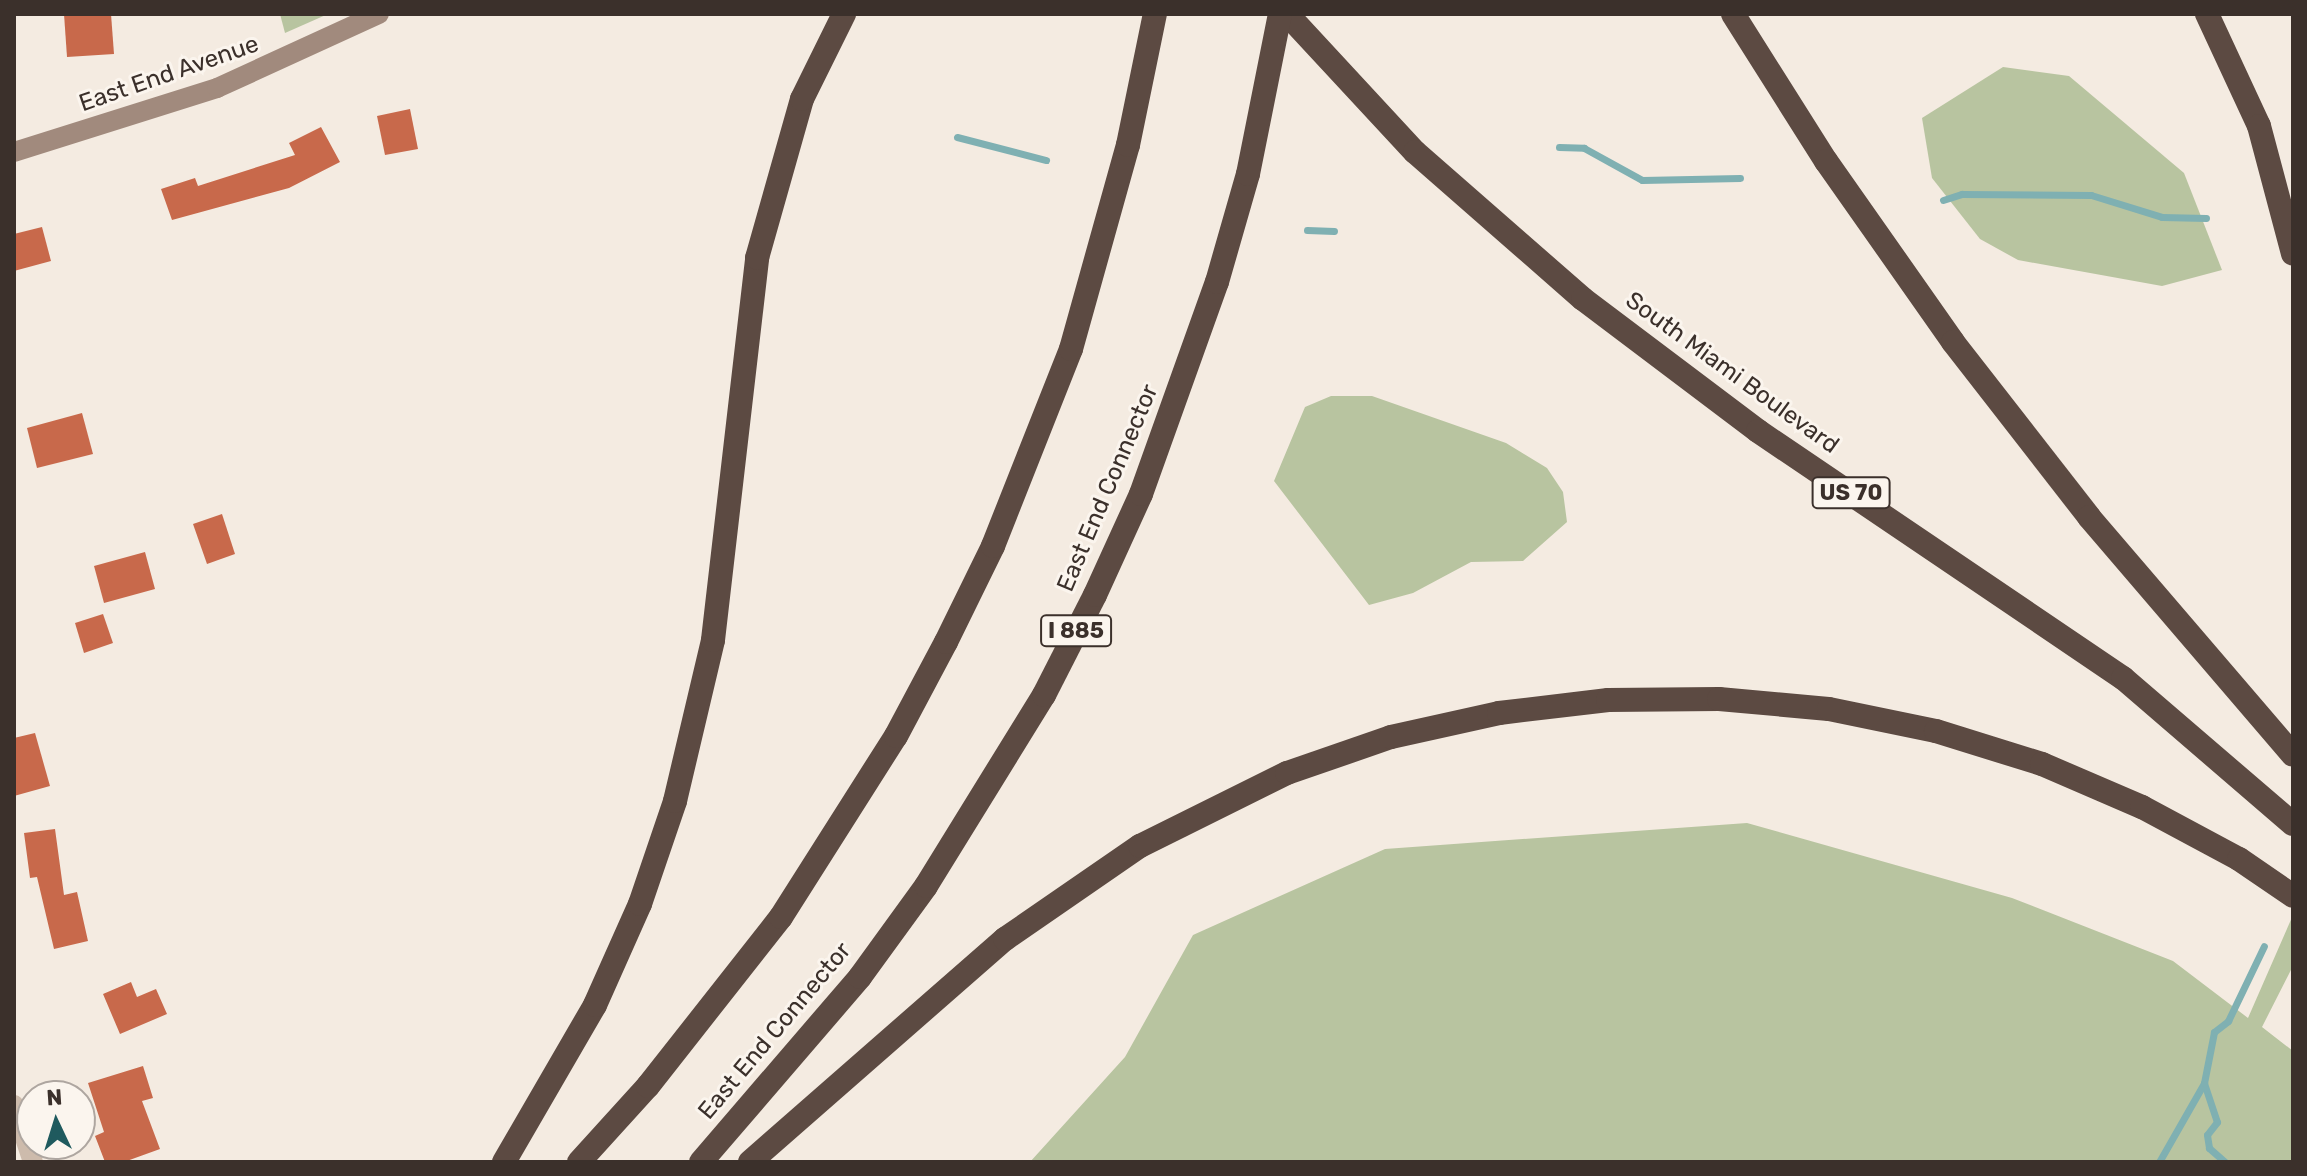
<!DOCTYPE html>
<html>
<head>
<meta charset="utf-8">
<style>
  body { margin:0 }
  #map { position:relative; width:2307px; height:1176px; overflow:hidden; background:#f4ebe1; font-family:Rubik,sans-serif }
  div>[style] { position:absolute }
  .green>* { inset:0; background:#b8c4a0 }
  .stream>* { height:7px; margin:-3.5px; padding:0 3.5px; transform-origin:3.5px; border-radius:3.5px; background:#7fb0b2 }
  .building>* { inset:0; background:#c8694b }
  .street>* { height:20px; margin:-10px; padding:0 10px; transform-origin:10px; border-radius:10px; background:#cdbbac }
  .secondary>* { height:20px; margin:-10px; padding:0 10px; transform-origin:10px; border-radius:10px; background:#a18a7d }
  .highway>* { height:24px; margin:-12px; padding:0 12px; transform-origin:12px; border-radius:12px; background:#5c4a42 }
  span { translate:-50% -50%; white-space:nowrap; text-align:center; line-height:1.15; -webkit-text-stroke:6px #fbf5ee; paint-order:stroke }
  .shield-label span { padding:2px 6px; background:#fbf5ee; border:2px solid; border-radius:6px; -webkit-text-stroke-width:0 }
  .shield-label { font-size:22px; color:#3b302b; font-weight:700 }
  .street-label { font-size:24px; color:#3b302b }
  .frame { position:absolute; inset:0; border:16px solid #3b302b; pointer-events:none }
  .north { position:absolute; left:16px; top:1080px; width:80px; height:80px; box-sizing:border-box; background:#fbf5ee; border:2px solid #aea6a0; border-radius:50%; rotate:356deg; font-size:22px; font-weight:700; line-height:32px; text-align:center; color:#3b302b }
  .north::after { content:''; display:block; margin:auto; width:28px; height:36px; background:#1f5a5e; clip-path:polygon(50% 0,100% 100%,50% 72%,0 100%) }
</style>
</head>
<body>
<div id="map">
  <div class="green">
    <i style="clip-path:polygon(280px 14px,328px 14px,285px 33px)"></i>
    <i style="clip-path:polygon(2003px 67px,2069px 76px,2184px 173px,2222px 270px,2162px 286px,2018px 260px,1980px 239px,1932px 178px,1922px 118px)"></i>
    <i style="clip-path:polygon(1331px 396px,1372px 396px,1506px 443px,1547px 468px,1563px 492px,1567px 522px,1523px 561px,1471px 562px,1413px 593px,1369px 605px,1274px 481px,1305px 407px)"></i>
    <i style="clip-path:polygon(1747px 823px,2012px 898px,2173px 961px,2248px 1018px,2293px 915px,2293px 966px,2262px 1027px,2293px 1051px,2293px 1162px,1030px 1162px,1125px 1057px,1193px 935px,1385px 849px)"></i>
  </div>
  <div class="stream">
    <i style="left:957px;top:137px;width:92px;rotate:14.5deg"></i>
    <i style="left:1559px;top:147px;width:25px;rotate:2deg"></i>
    <i style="left:1584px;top:148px;width:66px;rotate:28.9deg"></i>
    <i style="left:1642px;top:180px;width:98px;rotate:-1.2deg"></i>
    <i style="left:1943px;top:200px;width:20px;rotate:-18deg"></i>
    <i style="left:1962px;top:194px;width:129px;rotate:0.4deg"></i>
    <i style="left:2091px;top:195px;width:74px;rotate:17.2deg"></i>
    <i style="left:2162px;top:217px;width:44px;rotate:1.3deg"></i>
    <i style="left:1307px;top:230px;width:27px;rotate:2deg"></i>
    <i style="left:2204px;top:1083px;width:41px;rotate:71.6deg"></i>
    <i style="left:2217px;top:1122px;width:16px;rotate:128deg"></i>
    <i style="left:2207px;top:1135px;width:13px;rotate:81deg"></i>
    <i style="left:2209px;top:1148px;width:21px;rotate:41deg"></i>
    <i style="left:2159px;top:1162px;width:91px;rotate:-60.3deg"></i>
    <i style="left:2204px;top:1083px;width:52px;rotate:-78.9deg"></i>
    <i style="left:2214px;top:1032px;width:18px;rotate:-38deg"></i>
    <i style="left:2228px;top:1021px;width:83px;rotate:-64.4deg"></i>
  </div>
  <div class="building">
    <i style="clip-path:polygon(64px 14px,111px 14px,114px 54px,67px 57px)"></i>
    <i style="clip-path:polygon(410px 109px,418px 149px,385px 155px,377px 116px)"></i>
    <i style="clip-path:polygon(321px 127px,340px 162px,289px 188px,172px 220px,161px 189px,195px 178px,198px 186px,295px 155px,289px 143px)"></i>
    <i style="clip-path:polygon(42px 227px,51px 261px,14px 271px,14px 234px)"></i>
    <i style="clip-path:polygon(82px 413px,93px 454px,37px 468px,27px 428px)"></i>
    <i style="clip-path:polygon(222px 514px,235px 554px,207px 564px,193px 524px)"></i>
    <i style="clip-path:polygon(145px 552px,155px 589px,104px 603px,94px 566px)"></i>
    <i style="clip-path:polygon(103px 614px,113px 643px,84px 653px,75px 623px)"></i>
    <i style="clip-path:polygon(35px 733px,50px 786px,14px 796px,14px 738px)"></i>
    <i style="clip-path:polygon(55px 829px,64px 895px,77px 892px,88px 941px,54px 949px,37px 877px,30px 878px,24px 833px)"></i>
    <i style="clip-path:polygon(131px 982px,137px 997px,156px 989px,167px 1014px,120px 1034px,103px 994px)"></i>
    <i style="clip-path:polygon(143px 1066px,153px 1098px,142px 1101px,160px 1149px,124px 1162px,105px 1162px,95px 1136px,104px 1132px,88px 1083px)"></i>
  </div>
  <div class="street">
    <i style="left:14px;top:1105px;width:60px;rotate:71.6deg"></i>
  </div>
  <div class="secondary">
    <i style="left:14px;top:152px;width:213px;rotate:-17.5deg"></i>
    <i style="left:217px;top:88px;width:178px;rotate:-24.6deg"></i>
  </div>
  <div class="highway">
    <i style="left:1287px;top:14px;width:188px;rotate:47.2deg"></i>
    <i style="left:1415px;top:152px;width:223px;rotate:41.2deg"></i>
    <i style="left:1583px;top:299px;width:219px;rotate:37deg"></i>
    <i style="left:1758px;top:431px;width:441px;rotate:34.1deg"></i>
    <i style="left:2123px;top:678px;width:224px;rotate:40.7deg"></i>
    <i style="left:1733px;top:14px;width:174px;rotate:57.7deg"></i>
    <i style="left:1826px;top:161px;width:221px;rotate:54.9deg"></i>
    <i style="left:1953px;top:342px;width:222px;rotate:52.1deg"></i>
    <i style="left:2089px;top:517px;width:313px;rotate:49.4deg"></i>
    <i style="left:2207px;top:14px;width:123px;rotate:65.1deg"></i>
    <i style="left:2259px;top:126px;width:132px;rotate:75.1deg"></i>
    <i style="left:504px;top:1162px;width:181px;rotate:-59.9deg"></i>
    <i style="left:595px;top:1005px;width:111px;rotate:-66deg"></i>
    <i style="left:640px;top:904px;width:109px;rotate:-71.2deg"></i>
    <i style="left:675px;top:801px;width:165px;rotate:-76.7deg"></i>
    <i style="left:713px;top:640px;width:385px;rotate:-83.4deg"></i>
    <i style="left:757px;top:258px;width:165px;rotate:-74.2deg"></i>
    <i style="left:802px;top:99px;width:95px;rotate:-63.7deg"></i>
    <i style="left:579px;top:1162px;width:103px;rotate:-47.8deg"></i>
    <i style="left:648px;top:1086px;width:215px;rotate:-51.8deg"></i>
    <i style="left:781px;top:917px;width:214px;rotate:-57.6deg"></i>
    <i style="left:896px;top:736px;width:106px;rotate:-62deg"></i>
    <i style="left:946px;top:642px;width:107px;rotate:-63.9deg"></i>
    <i style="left:993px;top:546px;width:212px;rotate:-68.4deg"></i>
    <i style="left:1071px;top:349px;width:212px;rotate:-74.4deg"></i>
    <i style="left:1128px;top:145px;width:134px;rotate:-78.4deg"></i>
    <i style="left:701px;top:1162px;width:244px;rotate:-49.3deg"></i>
    <i style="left:860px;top:977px;width:112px;rotate:-54deg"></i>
    <i style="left:926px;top:886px;width:225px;rotate:-58.3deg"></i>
    <i style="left:1044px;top:695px;width:112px;rotate:-63deg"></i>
    <i style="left:1095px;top:595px;width:111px;rotate:-65.5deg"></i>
    <i style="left:1141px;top:494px;width:225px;rotate:-70.3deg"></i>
    <i style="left:1217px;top:282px;width:112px;rotate:-74deg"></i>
    <i style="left:1248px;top:174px;width:163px;rotate:-78.7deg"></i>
    <i style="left:750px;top:1162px;width:339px;rotate:-41.2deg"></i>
    <i style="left:1005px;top:939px;width:164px;rotate:-34.6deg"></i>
    <i style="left:1140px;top:846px;width:164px;rotate:-26.4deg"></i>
    <i style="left:1287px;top:773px;width:110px;rotate:-19.1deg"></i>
    <i style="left:1391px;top:737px;width:111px;rotate:-12.5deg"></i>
    <i style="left:1499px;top:713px;width:110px;rotate:-6.8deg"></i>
    <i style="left:1608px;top:700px;width:111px;rotate:-0.5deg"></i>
    <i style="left:1719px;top:699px;width:110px;rotate:5.2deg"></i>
    <i style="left:1829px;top:709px;width:109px;rotate:11.6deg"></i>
    <i style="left:1936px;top:731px;width:111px;rotate:17.3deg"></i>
    <i style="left:2042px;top:764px;width:109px;rotate:23.3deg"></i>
    <i style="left:2142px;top:807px;width:110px;rotate:28.2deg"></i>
    <i style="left:2239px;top:859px;width:65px;rotate:34.4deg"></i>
  </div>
  <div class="shield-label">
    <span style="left:1851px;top:493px">US 70</span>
    <span style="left:1076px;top:631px">I 885</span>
  </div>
  <div class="street-label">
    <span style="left:169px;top:74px;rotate:-19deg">East End Avenue</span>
    <span style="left:1732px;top:373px;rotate:36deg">South Miami Boulevard</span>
    <span style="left:1108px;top:488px;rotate:-67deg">East End Connector</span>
    <span style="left:775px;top:1031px;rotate:-50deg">East End Connector</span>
  </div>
  <div class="frame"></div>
  <div class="north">N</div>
</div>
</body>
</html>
